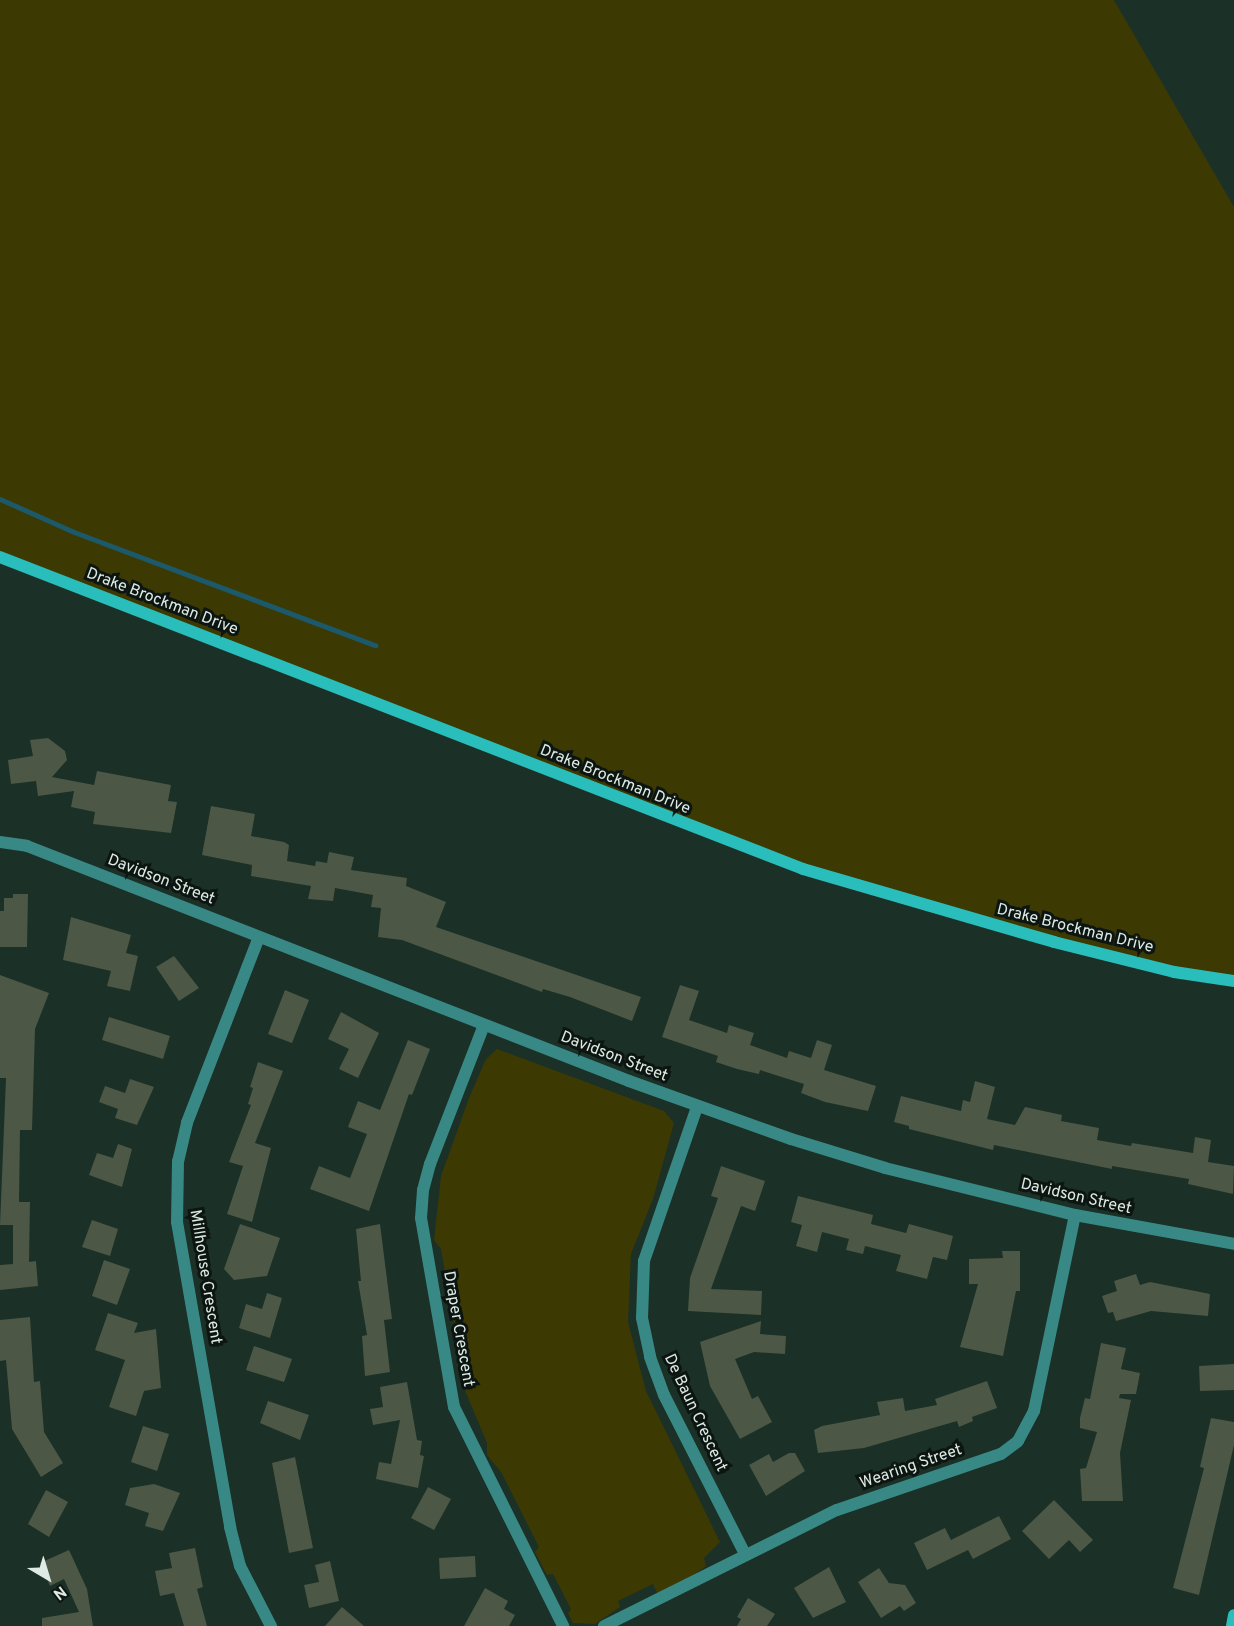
<!DOCTYPE html>
<html>
<head>
<meta charset="utf-8">
<style>
  body { margin:0 }
  #map { position:relative; width:1234px; height:1626px; overflow:hidden; background:#1b3026; font-family:Overpass,sans-serif }
  div>[style] { position:absolute }
  .green>* { inset:0; background:#3d3903 }
  .stream>* { height:5px; margin:-2.5px; padding:0 2.5px; transform-origin:2.5px; border-radius:2.5px; background:#1c596b }
  .building>* { inset:0; background:#4c5745 }
  .street>* { height:12px; margin:-6px; padding:0 6px; transform-origin:6px; border-radius:6px; background:#388986 }
  .secondary>* { height:12px; margin:-6px; padding:0 6px; transform-origin:6px; border-radius:6px; background:#29bebb }
  span { translate:-50% -50%; white-space:nowrap; text-align:center; line-height:1.15; -webkit-text-stroke:6px #0c1511; paint-order:stroke }
  .street-label { font-size:16px; color:#deebe4 }
  .north { position:absolute; left:18px; top:1548px; width:60px; height:60px; -webkit-text-stroke:4px #0c1511; paint-order:stroke; rotate:142deg; font-size:16px; font-weight:700; line-height:24px; text-align:center; color:#deebe4 }
  .north::after { content:''; display:block; margin:auto; width:21px; height:27px; background:#deebe4; clip-path:polygon(50% 0,100% 100%,50% 72%,0 100%) }
</style>
</head>
<body>
<div id="map">
  <div class="green">
    <i style="clip-path:polygon(0 0,1114px 0,1234px 207px,1234px 981px,1174px 972px,803px 869px,0 557px)"></i>
    <i style="clip-path:polygon(497px 1049px,664px 1111px,674px 1123px,653px 1199px,631px 1254px,628px 1322px,646px 1391px,720px 1542px,704px 1558px,706px 1566px,688px 1579px,658px 1595px,653px 1584px,618px 1601px,620px 1607px,595px 1624px,573px 1623px,568px 1613px,571px 1609px,553px 1574px,547px 1575px,535px 1552px,539px 1547px,501px 1472px,487px 1455px,487px 1443px,466px 1393px,441px 1249px,434px 1240px,441px 1176px,469px 1098px,486px 1059px)"></i>
  </div>
  <div class="stream">
    <i style="left:0;top:499px;width:81px;rotate:24deg"></i>
    <i style="left:74px;top:532px;width:322px;rotate:20.6deg"></i>
  </div>
  <div class="building">
    <i style="clip-path:polygon(48px 738px,65px 751px,67px 760px,52px 777px,94px 785px,97px 771px,171px 785px,168px 801px,177px 802px,171px 833px,93px 824px,95px 812px,71px 807px,74px 791px,38px 796px,36px 781px,11px 784px,8px 760px,33px 756px,30px 740px)"></i>
    <i style="clip-path:polygon(211px 806px,255px 814px,251px 836px,284px 842px,289px 845px,287px 861px,315px 866px,316px 861px,327px 863px,329px 852px,354px 857px,351px 870px,407px 878px,406px 886px,446px 902px,436px 927px,641px 997px,632px 1021px,570px 997px,543px 989px,542px 992px,402px 940px,378px 937px,381px 908px,371px 907px,373px 895px,335px 888px,333px 901px,308px 899px,311px 886px,251px 876px,252px 865px,202px 855px)"></i>
    <i style="clip-path:polygon(13px 894px,28px 894px,27px 947px,0 947px,0 911px,4px 911px,4px 898px,13px 898px)"></i>
    <i style="clip-path:polygon(71px 917px,131px 935px,126px 953px,138px 956px,130px 991px,107px 986px,111px 971px,63px 960px)"></i>
    <i style="clip-path:polygon(174px 956px,199px 988px,179px 1001px,156px 967px)"></i>
    <i style="clip-path:polygon(0 975px,49px 993px,35px 1029px,32px 1130px,20px 1130px,19px 1202px,30px 1202px,29px 1262px,36px 1261px,38px 1286px,0 1290px,0 1265px,13px 1264px,13px 1225px,0 1225px,6px 1078px,0 1078px)"></i>
    <i style="clip-path:polygon(680px 985px,699px 991px,689px 1020px,727px 1033px,729px 1025px,754px 1033px,750px 1045px,787px 1058px,789px 1051px,811px 1058px,817px 1040px,832px 1045px,824px 1070px,876px 1086px,868px 1111px,825px 1102px,801px 1093px,804px 1084px,760px 1070px,759px 1074px,737px 1069px,716px 1062px,718px 1056px,662px 1037px)"></i>
    <i style="clip-path:polygon(285px 990px,309px 1000px,292px 1043px,268px 1034px)"></i>
    <i style="clip-path:polygon(341px 1012px,379px 1033px,358px 1078px,339px 1069px,349px 1049px,328px 1039px)"></i>
    <i style="clip-path:polygon(109px 1017px,170px 1036px,163px 1059px,102px 1040px)"></i>
    <i style="clip-path:polygon(408px 1040px,430px 1049px,412px 1095px,409px 1094px,369px 1211px,310px 1189px,319px 1166px,350px 1178px,367px 1134px,348px 1127px,358px 1101px,380px 1110px)"></i>
    <i style="clip-path:polygon(258px 1062px,283px 1071px,255px 1143px,271px 1148px,252px 1222px,227px 1214px,243px 1166px,229px 1162px,251px 1105px,248px 1104px,253px 1088px,250px 1087px)"></i>
    <i style="clip-path:polygon(130px 1079px,154px 1087px,137px 1125px,115px 1118px,118px 1109px,99px 1102px,105px 1086px,125px 1093px)"></i>
    <i style="clip-path:polygon(975px 1081px,995px 1087px,987px 1119px,1015px 1125px,1025px 1107px,1062px 1115px,1061px 1121px,1099px 1128px,1097px 1140px,1131px 1146px,1132px 1143px,1193px 1153px,1195px 1137px,1211px 1140px,1208px 1162px,1234px 1166px,1233px 1194px,1188px 1184px,1189px 1179px,1112px 1166px,1112px 1169px,994px 1145px,993px 1150px,909px 1129px,909px 1126px,894px 1122px,901px 1096px,961px 1111px,963px 1100px,970px 1102px)"></i>
    <i style="clip-path:polygon(118px 1144px,132px 1149px,122px 1187px,89px 1175px,97px 1153px,113px 1158px)"></i>
    <i style="clip-path:polygon(721px 1166px,765px 1181px,755px 1211px,741px 1206px,711px 1289px,762px 1291px,761px 1315px,688px 1311px,690px 1278px,718px 1198px,711px 1196px)"></i>
    <i style="clip-path:polygon(798px 1196px,873px 1215px,871px 1224px,906px 1233px,909px 1224px,953px 1236px,947px 1260px,933px 1257px,927px 1279px,896px 1271px,901px 1255px,865px 1246px,863px 1254px,846px 1250px,849px 1239px,822px 1232px,817px 1252px,796px 1246px,802px 1225px,791px 1222px)"></i>
    <i style="clip-path:polygon(92px 1220px,118px 1229px,110px 1256px,82px 1247px)"></i>
    <i style="clip-path:polygon(240px 1224px,280px 1238px,267px 1276px,234px 1280px,224px 1269px)"></i>
    <i style="clip-path:polygon(380px 1224px,392px 1319px,384px 1320px,390px 1372px,365px 1376px,362px 1336px,367px 1335px,358px 1281px,361px 1281px,356px 1229px)"></i>
    <i style="clip-path:polygon(1002px 1251px,1020px 1251px,1020px 1291px,1016px 1291px,1003px 1356px,960px 1347px,978px 1284px,969px 1284px,969px 1259px,1003px 1258px)"></i>
    <i style="clip-path:polygon(104px 1260px,130px 1269px,117px 1305px,92px 1296px)"></i>
    <i style="clip-path:polygon(1136px 1274px,1140px 1285px,1150px 1282px,1210px 1294px,1208px 1316px,1151px 1311px,1116px 1321px,1113px 1312px,1108px 1313px,1102px 1296px,1117px 1291px,1114px 1281px)"></i>
    <i style="clip-path:polygon(267px 1293px,282px 1298px,270px 1338px,239px 1328px,246px 1304px,262px 1309px)"></i>
    <i style="clip-path:polygon(108px 1313px,138px 1323px,134px 1333px,156px 1329px,161px 1388px,144px 1391px,136px 1416px,109px 1407px,125px 1360px,95px 1350px)"></i>
    <i style="clip-path:polygon(30px 1317px,34px 1382px,40px 1381px,44px 1432px,63px 1463px,41px 1477px,12px 1429px,6px 1360px,0 1361px,0 1320px)"></i>
    <i style="clip-path:polygon(761px 1321px,760px 1334px,786px 1336px,785px 1354px,754px 1352px,735px 1359px,752px 1399px,758px 1396px,772px 1422px,740px 1439px,710px 1386px,700px 1342px)"></i>
    <i style="clip-path:polygon(1101px 1343px,1126px 1348px,1121px 1369px,1140px 1373px,1136px 1394px,1120px 1394px,1119px 1398px,1131px 1400px,1120px 1453px,1123px 1501px,1082px 1501px,1080px 1469px,1086px 1468px,1097px 1432px,1080px 1428px,1080px 1418px,1085px 1398px,1090px 1399px)"></i>
    <i style="clip-path:polygon(254px 1346px,292px 1359px,284px 1382px,246px 1370px)"></i>
    <i style="clip-path:polygon(1234px 1364px,1234px 1390px,1200px 1391px,1199px 1366px)"></i>
    <i style="clip-path:polygon(987px 1381px,997px 1408px,972px 1417px,973px 1421px,959px 1427px,957px 1421px,864px 1448px,818px 1453px,814px 1430px,822px 1426px,880px 1415px,877px 1402px,903px 1398px,905px 1411px,937px 1405px,935px 1399px)"></i>
    <i style="clip-path:polygon(407px 1382px,417px 1440px,422px 1441px,420px 1455px,424px 1456px,418px 1488px,376px 1479px,379px 1462px,391px 1464px,400px 1420px,373px 1425px,370px 1409px,383px 1407px,380px 1387px)"></i>
    <i style="clip-path:polygon(268px 1401px,309px 1415px,300px 1440px,260px 1423px)"></i>
    <i style="clip-path:polygon(1211px 1418px,1234px 1422px,1234px 1445px,1199px 1595px,1173px 1588px,1204px 1468px,1200px 1467px)"></i>
    <i style="clip-path:polygon(143px 1426px,169px 1434px,157px 1471px,131px 1462px)"></i>
    <i style="clip-path:polygon(789px 1453px,795px 1453px,805px 1471px,766px 1496px,749px 1465px,769px 1454px,773px 1462px)"></i>
    <i style="clip-path:polygon(295px 1457px,313px 1548px,289px 1553px,272px 1463px)"></i>
    <i style="clip-path:polygon(154px 1484px,180px 1493px,163px 1531px,145px 1526px,149px 1513px,125px 1505px,130px 1488px)"></i>
    <i style="clip-path:polygon(428px 1487px,451px 1499px,434px 1530px,411px 1518px)"></i>
    <i style="clip-path:polygon(46px 1490px,68px 1502px,49px 1537px,28px 1524px)"></i>
    <i style="clip-path:polygon(1054px 1500px,1093px 1540px,1080px 1552px,1069px 1540px,1049px 1559px,1022px 1531px)"></i>
    <i style="clip-path:polygon(999px 1516px,1011px 1539px,973px 1559px,968px 1550px,927px 1570px,914px 1543px,945px 1528px,951px 1540px)"></i>
    <i style="clip-path:polygon(195px 1548px,203px 1587px,197px 1589px,207px 1626px,184px 1626px,174px 1593px,160px 1596px,155px 1571px,172px 1568px,169px 1553px)"></i>
    <i style="clip-path:polygon(69px 1550px,87px 1589px,93px 1626px,42px 1626px,42px 1618px,79px 1612px,64px 1579px,50px 1586px,40px 1563px)"></i>
    <i style="clip-path:polygon(475px 1556px,476px 1577px,440px 1579px,439px 1558px)"></i>
    <i style="clip-path:polygon(330px 1561px,339px 1601px,309px 1608px,304px 1585px,319px 1582px,315px 1565px)"></i>
    <i style="clip-path:polygon(829px 1567px,846px 1602px,813px 1618px,794px 1588px)"></i>
    <i style="clip-path:polygon(879px 1568px,889px 1583px,905px 1585px,916px 1603px,904px 1611px,900px 1606px,881px 1618px,858px 1582px)"></i>
    <i style="clip-path:polygon(485px 1588px,508px 1601px,504px 1609px,515px 1615px,509px 1626px,464px 1626px)"></i>
    <i style="clip-path:polygon(748px 1598px,775px 1614px,767px 1626px,737px 1626px,741px 1619px,737px 1617px)"></i>
    <i style="clip-path:polygon(342px 1607px,364px 1626px,325px 1626px)"></i>
  </div>
  <div class="street">
    <i style="left:0;top:842px;width:27px;rotate:8deg"></i>
    <i style="left:27px;top:846px;width:646px;rotate:21.32deg"></i>
    <i style="left:629px;top:1081px;width:172px;rotate:19.7deg"></i>
    <i style="left:791px;top:1139px;width:98px;rotate:17.1deg"></i>
    <i style="left:885px;top:1168px;width:196px;rotate:13.9deg"></i>
    <i style="left:1075px;top:1215px;width:162px;rotate:10.3deg"></i>
    <i style="left:259px;top:937px;width:199px;rotate:111.2deg"></i>
    <i style="left:187px;top:1123px;width:39px;rotate:103deg"></i>
    <i style="left:178px;top:1161px;width:61px;rotate:90.9deg"></i>
    <i style="left:177px;top:1222px;width:310px;rotate:80.1deg"></i>
    <i style="left:230px;top:1527px;width:40px;rotate:75.6deg"></i>
    <i style="left:240px;top:1566px;width:68px;rotate:62.7deg"></i>
    <i style="left:484px;top:1025px;width:149px;rotate:111.2deg"></i>
    <i style="left:430px;top:1164px;width:27px;rotate:105deg"></i>
    <i style="left:423px;top:1190px;width:28px;rotate:94deg"></i>
    <i style="left:421px;top:1218px;width:192px;rotate:80.1deg"></i>
    <i style="left:454px;top:1407px;width:245px;rotate:63.5deg"></i>
    <i style="left:697px;top:1107px;width:163px;rotate:109deg"></i>
    <i style="left:644px;top:1261px;width:57px;rotate:92deg"></i>
    <i style="left:642px;top:1318px;width:40px;rotate:78deg"></i>
    <i style="left:650px;top:1357px;width:40px;rotate:69.8deg"></i>
    <i style="left:664px;top:1395px;width:178px;rotate:63deg"></i>
    <i style="left:604px;top:1626px;width:260px;rotate:-26.5deg"></i>
    <i style="left:837px;top:1510px;width:173px;rotate:-18.9deg"></i>
    <i style="left:1001px;top:1454px;width:21px;rotate:-37deg"></i>
    <i style="left:1018px;top:1441px;width:34px;rotate:-62deg"></i>
    <i style="left:1034px;top:1411px;width:200px;rotate:-78.2deg"></i>
  </div>
  <div class="secondary">
    <i style="left:0;top:557px;width:861px;rotate:21.23deg"></i>
    <i style="left:803px;top:869px;width:261px;rotate:16.2deg"></i>
    <i style="left:1054px;top:942px;width:124px;rotate:14deg"></i>
    <i style="left:1174px;top:972px;width:61px;rotate:8.5deg"></i>
    <i style="left:1232px;top:1626px;width:11px;rotate:-80deg"></i>
  </div>
  <div class="street-label">
    <span style="left:162px;top:602px;rotate:21deg">Drake Brockman Drive</span>
    <span style="left:615px;top:780px;rotate:22deg">Drake Brockman Drive</span>
    <span style="left:161px;top:880px;rotate:21deg">Davidson Street</span>
    <span style="left:1075px;top:929px;rotate:14deg">Drake Brockman Drive</span>
    <span style="left:614px;top:1057px;rotate:21deg">Davidson Street</span>
    <span style="left:1076px;top:1197px;rotate:13deg">Davidson Street</span>
    <span style="left:205px;top:1277px;rotate:81deg">Millhouse Crescent</span>
    <span style="left:458px;top:1329px;rotate:80deg">Draper Crescent</span>
    <span style="left:695px;top:1413px;rotate:65deg">De Baun Crescent</span>
    <span style="left:911px;top:1467px;rotate:-19deg">Wearing Street</span>
  </div>
  <div class="north">N</div>
</div>
</body>
</html>
